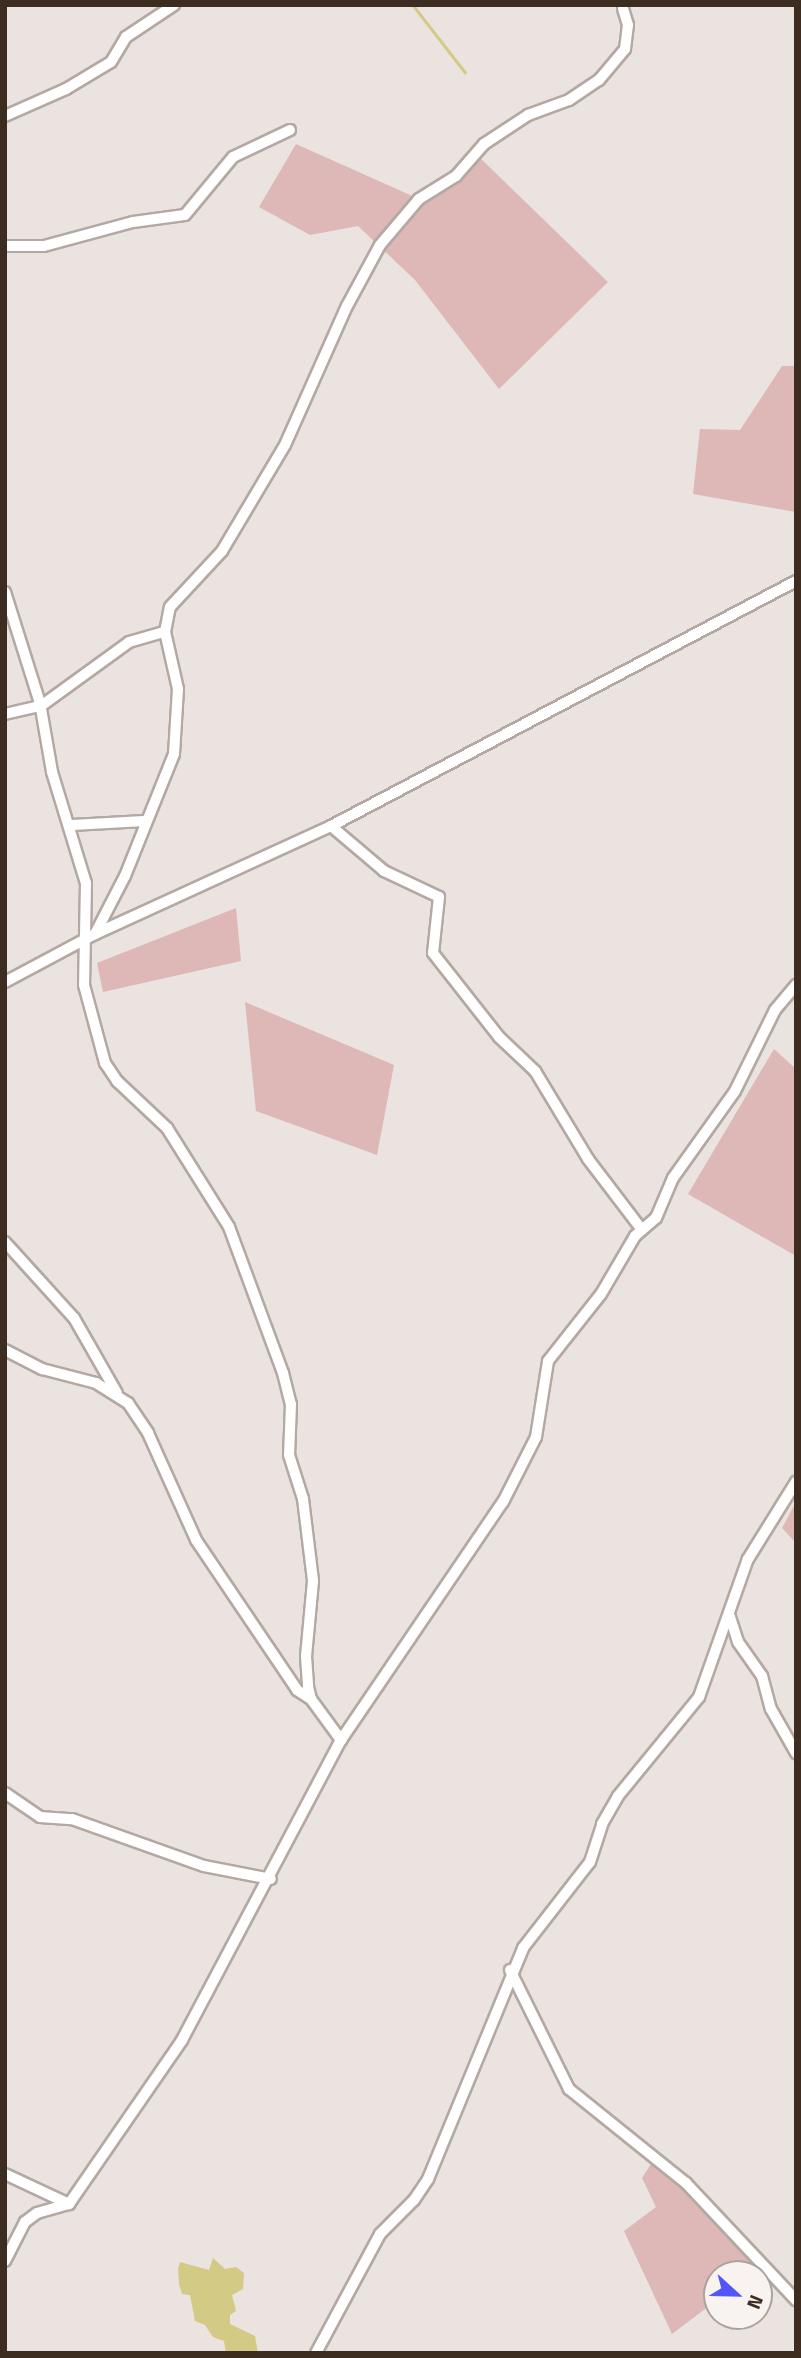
<!DOCTYPE html>
<html>
<head>
<meta charset="utf-8">
<style>
  body { margin:0 }
  #map { position:relative; width:801px; height:2358px; overflow:hidden; background:#ebe3df; font-family:"Titillium Web",sans-serif }
  div>[style] { position:absolute }
  .green>* { inset:0; background:#deb7b7 }
  .water>* { inset:0; background:#d3ca85 }
  .stream>* { height:2.5px; margin:-1.25px; padding:0 1.25px; transform-origin:1.25px; border-radius:1.25px; background:#d3ca85 }
  .roads { filter:drop-shadow(2px 0 #b3a9a2) drop-shadow(-2px 0 #b3a9a2) drop-shadow(0 2px #b3a9a2) drop-shadow(0 -2px #b3a9a2) }
  .street>* { height:10px; margin:-5px; padding:0 5px; transform-origin:5px; border-radius:5px; background:#fff }
  span { translate:-50% -50%; white-space:nowrap; text-align:center; line-height:1.15; -webkit-text-stroke:5px #f8f2f0; paint-order:stroke }
  .frame { position:absolute; inset:0; border:7px solid #3c2d20; pointer-events:none }
  .north { position:absolute; left:703px; top:2260px; width:70px; height:70px; box-sizing:border-box; background:#f8f2f0; border:2px solid #ada39d; border-radius:50%; rotate:112deg; font-size:19px; font-weight:700; line-height:28px; text-align:center; color:#3c2d20 }
  .north::after { content:''; display:block; margin:auto; width:24px; height:32px; background:#5255f7; clip-path:polygon(50% 0,100% 100%,50% 72%,0 100%) }
</style>
</head>
<body>
<div id="map">
  <div class="green">
    <i style="clip-path:polygon(296px 144px,419px 199px,446px 184px,476px 154px,608px 282px,499px 389px,415px 280px,358px 226px,310px 235px,259px 207px)"></i>
    <i style="clip-path:polygon(782px 366px,796px 366px,796px 512px,693px 494px,700px 429px,740px 430px)"></i>
    <i style="clip-path:polygon(236px 908px,241px 961px,103px 992px,97px 963px)"></i>
    <i style="clip-path:polygon(245px 1002px,394px 1065px,377px 1155px,256px 1111px)"></i>
    <i style="clip-path:polygon(774px 1049px,796px 1069px,796px 1256px,688px 1194px)"></i>
    <i style="clip-path:polygon(796px 1502px,796px 1543px,782px 1528px)"></i>
    <i style="clip-path:polygon(654px 2159px,686px 2183px,761px 2266px,750px 2274px,717px 2274px,717px 2300px,672px 2334px,624px 2231px,656px 2207px,642px 2178px)"></i>
  </div>
  <div class="water">
    <i style="clip-path:polygon(213px 2258px,225px 2269px,236px 2267px,244px 2273px,243px 2289px,232px 2295px,236px 2311px,230px 2315px,230px 2324px,255px 2336px,258px 2353px,226px 2353px,224px 2341px,213px 2337px,205px 2325px,195px 2321px,190px 2295px,182px 2294px,179px 2284px,178px 2269px,180px 2262px,209px 2270px)"></i>
  </div>
  <div class="stream">
    <i style="left:413px;top:5px;width:85px;rotate:52.2deg"></i>
  </div>
  <div class="roads">
    <div class="street">
      <i style="left:5px;top:116px;width:67px;rotate:-23.9deg"></i>
      <i style="left:66px;top:89px;width:52px;rotate:-31deg"></i>
      <i style="left:111px;top:62px;width:29px;rotate:-59deg"></i>
      <i style="left:126px;top:37px;width:58px;rotate:-33.7deg"></i>
      <i style="left:5px;top:246px;width:39px"></i>
      <i style="left:44px;top:246px;width:92px;rotate:-15.1deg"></i>
      <i style="left:133px;top:222px;width:52px;rotate:-7.7deg"></i>
      <i style="left:185px;top:215px;width:75px;rotate:-50.4deg"></i>
      <i style="left:233px;top:157px;width:63px;rotate:-25.3deg"></i>
      <i style="left:5px;top:592px;width:116px;rotate:72.5deg"></i>
      <i style="left:40px;top:703px;width:70px;rotate:80.1deg"></i>
      <i style="left:52px;top:772px;width:116px;rotate:73deg"></i>
      <i style="left:86px;top:883px;width:102px;rotate:91.1deg"></i>
      <i style="left:84px;top:985px;width:81px;rotate:74.9deg"></i>
      <i style="left:105px;top:1063px;width:22px;rotate:56deg"></i>
      <i style="left:117px;top:1081px;width:69px;rotate:43.2deg"></i>
      <i style="left:167px;top:1128px;width:117px;rotate:57.9deg"></i>
      <i style="left:229px;top:1227px;width:156px;rotate:69.7deg"></i>
      <i style="left:283px;top:1373px;width:32px;rotate:76deg"></i>
      <i style="left:291px;top:1404px;width:51px;rotate:92.2deg"></i>
      <i style="left:289px;top:1455px;width:46px;rotate:72.3deg"></i>
      <i style="left:303px;top:1499px;width:83px;rotate:83deg"></i>
      <i style="left:313px;top:1581px;width:75px;rotate:95.3deg"></i>
      <i style="left:306px;top:1656px;width:31px;rotate:86deg"></i>
      <i style="left:308px;top:1687px;width:12px;rotate:76deg"></i>
      <i style="left:311px;top:1699px;width:51px;rotate:53.8deg"></i>
      <i style="left:5px;top:714px;width:37px;rotate:-13deg"></i>
      <i style="left:41px;top:706px;width:109px;rotate:-36deg"></i>
      <i style="left:129px;top:642px;width:37px;rotate:-16deg"></i>
      <i style="left:72px;top:825px;width:72px;rotate:-3.2deg"></i>
      <i style="left:331px;top:826px;width:70px;rotate:40.3deg"></i>
      <i style="left:384px;top:871px;width:61px;rotate:25.3deg"></i>
      <i style="left:439px;top:897px;width:56px;rotate:96.1deg"></i>
      <i style="left:433px;top:953px;width:107px;rotate:51.8deg"></i>
      <i style="left:499px;top:1037px;width:50px;rotate:43.4deg"></i>
      <i style="left:535px;top:1071px;width:103px;rotate:58.9deg"></i>
      <i style="left:588px;top:1159px;width:89px;rotate:52.7deg"></i>
      <i style="left:95px;top:934px;width:65px;rotate:-62.7deg"></i>
      <i style="left:125px;top:876px;width:131px;rotate:-68.1deg"></i>
      <i style="left:174px;top:754px;width:65px;rotate:-86.5deg"></i>
      <i style="left:178px;top:689px;width:58px;rotate:-102.8deg"></i>
      <i style="left:165px;top:632px;width:25px;rotate:-79deg"></i>
      <i style="left:170px;top:607px;width:76px;rotate:-47.1deg"></i>
      <i style="left:222px;top:551px;width:123px;rotate:-59.3deg"></i>
      <i style="left:285px;top:445px;width:152px;rotate:-66deg"></i>
      <i style="left:347px;top:306px;width:69px;rotate:-61.6deg"></i>
      <i style="left:380px;top:245px;width:60px;rotate:-49.7deg"></i>
      <i style="left:419px;top:199px;width:44px;rotate:-31.9deg"></i>
      <i style="left:456px;top:176px;width:43px;rotate:-48.8deg"></i>
      <i style="left:484px;top:144px;width:53px;rotate:-33.4deg"></i>
      <i style="left:528px;top:115px;width:44px;rotate:-20.1deg"></i>
      <i style="left:569px;top:100px;width:36px;rotate:-34deg"></i>
      <i style="left:599px;top:80px;width:40px;rotate:-50deg"></i>
      <i style="left:625px;top:49px;width:24px;rotate:-83deg"></i>
      <i style="left:628px;top:25px;width:17px;rotate:-107deg"></i>
      <i style="left:5px;top:982px;width:102px;rotate:-28.1deg"></i>
      <i style="left:95px;top:934px;width:260px;rotate:-24.6deg"></i>
      <i style="left:331px;top:826px;width:526px;rotate:-27.78deg"></i>
      <i style="left:5px;top:1242px;width:103px;rotate:47.8deg"></i>
      <i style="left:74px;top:1318px;width:86px;rotate:60.2deg"></i>
      <i style="left:5px;top:1350px;width:42px;rotate:27.2deg"></i>
      <i style="left:42px;top:1369px;width:56px;rotate:14.5deg"></i>
      <i style="left:96px;top:1383px;width:38px;rotate:32deg"></i>
      <i style="left:128px;top:1403px;width:36px;rotate:56deg"></i>
      <i style="left:148px;top:1433px;width:117px;rotate:65.8deg"></i>
      <i style="left:196px;top:1540px;width:181px;rotate:56deg"></i>
      <i style="left:297px;top:1690px;width:17px;rotate:33deg"></i>
      <i style="left:729px;top:1614px;width:29px;rotate:72deg"></i>
      <i style="left:738px;top:1642px;width:42px;rotate:54.8deg"></i>
      <i style="left:762px;top:1676px;width:34px;rotate:75deg"></i>
      <i style="left:771px;top:1709px;width:51px;rotate:60.4deg"></i>
      <i style="left:5px;top:1793px;width:42px;rotate:34.4deg"></i>
      <i style="left:40px;top:1817px;width:32px;rotate:4deg"></i>
      <i style="left:72px;top:1819px;width:140px;rotate:19.6deg"></i>
      <i style="left:204px;top:1866px;width:68px;rotate:11deg"></i>
      <i style="left:510px;top:1970px;width:133px;rotate:63.6deg"></i>
      <i style="left:569px;top:2089px;width:150px;rotate:38.8deg"></i>
      <i style="left:686px;top:2183px;width:161px;rotate:46.8deg"></i>
      <i style="left:5px;top:2174px;width:71px;rotate:25.1deg"></i>
      <i style="left:5px;top:2261px;width:44px;rotate:-62.9deg"></i>
      <i style="left:25px;top:2222px;width:15px;rotate:-37deg"></i>
      <i style="left:37px;top:2213px;width:33px;rotate:-16deg"></i>
      <i style="left:69px;top:2204px;width:199px;rotate:-55.4deg"></i>
      <i style="left:182px;top:2040px;width:340px;rotate:-62.1deg"></i>
      <i style="left:341px;top:1740px;width:288px;rotate:-55.8deg"></i>
      <i style="left:503px;top:1502px;width:73px;rotate:-63.1deg"></i>
      <i style="left:536px;top:1437px;width:77px;rotate:-81deg"></i>
      <i style="left:548px;top:1361px;width:85px;rotate:-51.7deg"></i>
      <i style="left:601px;top:1294px;width:67px;rotate:-59.6deg"></i>
      <i style="left:635px;top:1236px;width:28px;rotate:-41deg"></i>
      <i style="left:656px;top:1218px;width:43px;rotate:-67deg"></i>
      <i style="left:673px;top:1178px;width:107px;rotate:-54.5deg"></i>
      <i style="left:735px;top:1091px;width:90px;rotate:-63.7deg"></i>
      <i style="left:775px;top:1010px;width:33px;rotate:-50deg"></i>
      <i style="left:316px;top:2353px;width:135px;rotate:-61.7deg"></i>
      <i style="left:380px;top:2234px;width:48px;rotate:-45deg"></i>
      <i style="left:414px;top:2200px;width:25px;rotate:-56deg"></i>
      <i style="left:428px;top:2179px;width:250px;rotate:-67.6deg"></i>
      <i style="left:523px;top:1948px;width:109px;rotate:-52.1deg"></i>
      <i style="left:590px;top:1862px;width:40px;rotate:-72deg"></i>
      <i style="left:602px;top:1824px;width:32px;rotate:-60deg"></i>
      <i style="left:618px;top:1796px;width:128px;rotate:-50.7deg"></i>
      <i style="left:699px;top:1697px;width:146px;rotate:-70.5deg"></i>
      <i style="left:748px;top:1559px;width:91px;rotate:-58.1deg"></i>
    </div>
  </div>
  <div class="frame"></div>
  <div class="north">N</div>
</div>
</body>
</html>
